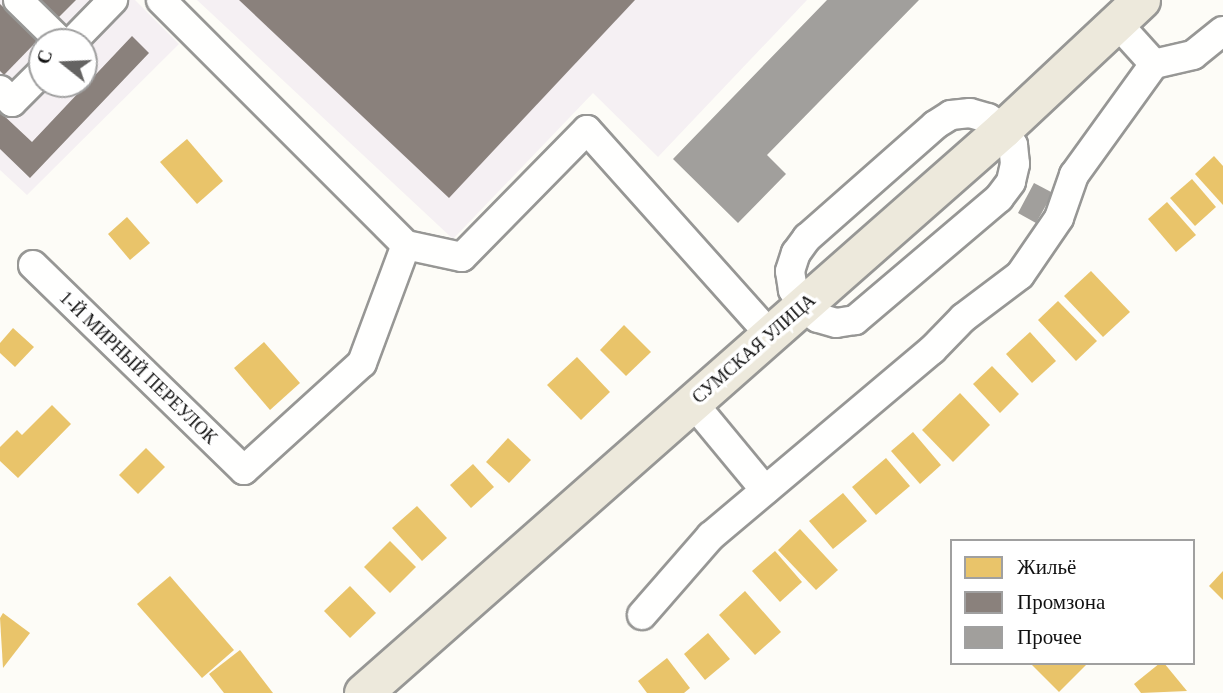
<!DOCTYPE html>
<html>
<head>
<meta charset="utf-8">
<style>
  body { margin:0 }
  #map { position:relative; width:1223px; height:693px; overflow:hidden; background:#fdfcf7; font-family:"Times New Roman",serif }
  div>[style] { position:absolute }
  .industrial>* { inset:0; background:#f5f0f3 }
  .homes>* { inset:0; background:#e9c46a }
  .industry>* { inset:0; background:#8a817c }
  .building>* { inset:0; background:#a19f9c }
  .roads { filter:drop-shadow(2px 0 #979795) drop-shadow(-2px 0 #979795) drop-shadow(0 2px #979795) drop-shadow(0 -2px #979795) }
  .minor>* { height:28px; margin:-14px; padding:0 14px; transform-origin:14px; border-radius:14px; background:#fffffe }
  .major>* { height:37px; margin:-18.5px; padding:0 18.5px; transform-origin:18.5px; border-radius:18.5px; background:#ede9dc }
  span { translate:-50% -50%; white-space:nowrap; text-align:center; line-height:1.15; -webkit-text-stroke:7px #fff; paint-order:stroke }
  .street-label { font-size:18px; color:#111 }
  .legend { position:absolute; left:950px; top:539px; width:245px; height:126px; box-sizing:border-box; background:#fff; border:2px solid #a0a0a0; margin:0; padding:9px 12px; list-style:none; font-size:21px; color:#111 }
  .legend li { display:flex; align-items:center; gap:14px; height:35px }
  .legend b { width:35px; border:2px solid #a0a0a0 }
  .north { position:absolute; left:28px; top:28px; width:70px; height:70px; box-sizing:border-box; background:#fff; border:2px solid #a0a0a0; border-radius:50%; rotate:288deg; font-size:19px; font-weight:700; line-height:28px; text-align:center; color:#111 }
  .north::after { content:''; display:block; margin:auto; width:24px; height:32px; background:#646362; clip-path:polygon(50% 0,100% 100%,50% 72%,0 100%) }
</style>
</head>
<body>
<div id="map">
  <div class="industrial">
    <i style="clip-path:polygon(evenodd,0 0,135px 0,179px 44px,27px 195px,0 170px,0 0,42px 42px,84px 42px,84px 84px,42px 84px,42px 42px)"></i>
    <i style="clip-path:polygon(197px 0,807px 0,658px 157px,593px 93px,453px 239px)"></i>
  </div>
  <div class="homes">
    <i style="clip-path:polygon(187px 139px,223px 181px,197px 204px,160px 162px)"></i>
    <i style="clip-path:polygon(1214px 156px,1223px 166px,1223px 205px,1195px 174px)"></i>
    <i style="clip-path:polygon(1192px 179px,1216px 207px,1195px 226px,1170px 198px)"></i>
    <i style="clip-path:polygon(1167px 202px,1196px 235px,1176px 252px,1148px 219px)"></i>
    <i style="clip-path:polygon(127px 217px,150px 243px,130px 260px,108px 234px)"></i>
    <i style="clip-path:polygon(1091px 271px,1130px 312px,1103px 337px,1064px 296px)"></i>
    <i style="clip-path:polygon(1058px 301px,1097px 341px,1076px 361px,1038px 320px)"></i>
    <i style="clip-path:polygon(624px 325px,651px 352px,626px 376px,600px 350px)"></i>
    <i style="clip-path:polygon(13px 328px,34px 347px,15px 367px,0 353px,0 343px)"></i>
    <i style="clip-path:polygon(1030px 332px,1056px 361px,1032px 383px,1006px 354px)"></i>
    <i style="clip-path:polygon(264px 342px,300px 383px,270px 410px,234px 368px)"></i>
    <i style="clip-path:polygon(577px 357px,610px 392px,581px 420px,547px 385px)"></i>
    <i style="clip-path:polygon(992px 366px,1019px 394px,1000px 413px,973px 384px)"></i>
    <i style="clip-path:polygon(960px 393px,990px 425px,953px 462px,922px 430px)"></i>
    <i style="clip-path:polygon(52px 405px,71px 424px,18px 478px,0 461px,0 447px,17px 430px,22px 435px)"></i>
    <i style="clip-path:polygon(913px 432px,941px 465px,920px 484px,891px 451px)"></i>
    <i style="clip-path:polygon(508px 438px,531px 460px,509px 483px,486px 462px)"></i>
    <i style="clip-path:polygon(146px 448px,165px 467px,138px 494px,119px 475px)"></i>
    <i style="clip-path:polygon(886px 458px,910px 486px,876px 515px,852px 487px)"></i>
    <i style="clip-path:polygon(473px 464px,494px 487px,471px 508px,450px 485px)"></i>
    <i style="clip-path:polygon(843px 493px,867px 521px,833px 549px,809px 521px)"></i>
    <i style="clip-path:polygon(417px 506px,447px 538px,422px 561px,392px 528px)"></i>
    <i style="clip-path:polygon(800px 529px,838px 570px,816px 590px,778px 550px)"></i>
    <i style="clip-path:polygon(390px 541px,416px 567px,390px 593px,364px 567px)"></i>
    <i style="clip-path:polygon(775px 551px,802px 582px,780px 602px,752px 571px)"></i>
    <i style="clip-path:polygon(1223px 571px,1223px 600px,1209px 586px)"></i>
    <i style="clip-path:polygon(170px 576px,234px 650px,202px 678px,137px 604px)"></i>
    <i style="clip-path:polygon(350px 586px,376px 613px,350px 638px,324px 611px)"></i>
    <i style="clip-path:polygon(745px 591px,781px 632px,755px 655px,719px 615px)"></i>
    <i style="clip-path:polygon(3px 613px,30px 633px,3px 668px,0 618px)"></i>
    <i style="clip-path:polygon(708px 633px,730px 659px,705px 680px,684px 654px)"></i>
    <i style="clip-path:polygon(240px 650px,273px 693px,224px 693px,209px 674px)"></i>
    <i style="clip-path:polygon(667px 658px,690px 688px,684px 693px,647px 693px,638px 681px)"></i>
    <i style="clip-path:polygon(1030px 663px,1088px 663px,1059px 692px)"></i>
    <i style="clip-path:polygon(1160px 663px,1164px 663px,1187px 691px,1141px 693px,1134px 684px)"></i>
  </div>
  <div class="industry">
    <i style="clip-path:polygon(35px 0,76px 0,56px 20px)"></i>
    <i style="clip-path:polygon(239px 0,635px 0,449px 198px)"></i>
    <i style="clip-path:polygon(0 4px,38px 40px,4px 75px,0 71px)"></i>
    <i style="clip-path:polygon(132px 36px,149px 53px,30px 178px,0 149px,0 112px,32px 142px)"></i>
  </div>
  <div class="building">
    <i style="clip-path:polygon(827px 0,919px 0,767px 155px,786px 174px,738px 223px,673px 159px)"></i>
    <i style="clip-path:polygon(1034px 183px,1053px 193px,1036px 223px,1018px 213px)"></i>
  </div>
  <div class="roads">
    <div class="minor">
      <i style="left:18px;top:0;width:60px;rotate:44.3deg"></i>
      <i style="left:161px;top:0;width:346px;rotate:45deg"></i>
      <i style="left:1117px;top:23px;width:55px;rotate:47.9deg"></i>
      <i style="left:72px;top:42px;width:59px;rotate:-45.7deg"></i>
      <i style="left:0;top:90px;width:17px;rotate:45deg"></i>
      <i style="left:12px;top:102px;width:42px;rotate:-45deg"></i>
      <i style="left:970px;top:113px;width:19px;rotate:16deg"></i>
      <i style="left:988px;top:118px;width:19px;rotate:36deg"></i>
      <i style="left:1003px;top:129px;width:19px;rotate:58deg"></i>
      <i style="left:1013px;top:145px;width:19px;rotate:84deg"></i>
      <i style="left:1015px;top:164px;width:18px;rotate:103deg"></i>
      <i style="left:1011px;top:182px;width:20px;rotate:127deg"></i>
      <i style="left:999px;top:198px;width:189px;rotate:139.7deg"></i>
      <i style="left:855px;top:320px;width:19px;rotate:171deg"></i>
      <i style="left:836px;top:323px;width:19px;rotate:-164deg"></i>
      <i style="left:818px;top:318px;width:19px;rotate:-141deg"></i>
      <i style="left:803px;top:306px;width:19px;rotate:-122deg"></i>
      <i style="left:793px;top:290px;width:19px;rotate:-99deg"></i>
      <i style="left:790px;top:271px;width:19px;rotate:-72deg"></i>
      <i style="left:796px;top:253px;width:19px;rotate:-54deg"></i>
      <i style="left:807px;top:238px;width:171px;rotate:-41.4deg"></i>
      <i style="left:935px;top:125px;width:19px;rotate:-32deg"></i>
      <i style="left:951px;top:115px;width:19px;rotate:-6deg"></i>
      <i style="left:33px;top:265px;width:294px;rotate:44.2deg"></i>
      <i style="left:244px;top:470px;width:159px;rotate:-42.2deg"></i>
      <i style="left:362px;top:363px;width:126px;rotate:-69.6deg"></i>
      <i style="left:406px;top:245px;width:57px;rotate:12.1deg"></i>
      <i style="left:462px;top:257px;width:178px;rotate:-45.5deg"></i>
      <i style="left:587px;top:130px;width:275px;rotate:48.2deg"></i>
      <i style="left:693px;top:403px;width:113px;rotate:50.4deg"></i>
      <i style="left:642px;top:615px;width:105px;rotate:-48.9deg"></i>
      <i style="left:711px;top:536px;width:289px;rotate:-40.1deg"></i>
      <i style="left:932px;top:350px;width:45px;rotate:-45.9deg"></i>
      <i style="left:963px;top:318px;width:71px;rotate:-37deg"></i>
      <i style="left:1020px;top:275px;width:69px;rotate:-55.6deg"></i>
      <i style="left:1059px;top:218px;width:46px;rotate:-70.8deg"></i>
      <i style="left:1074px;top:175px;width:137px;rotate:-54.2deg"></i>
      <i style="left:1154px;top:64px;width:40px;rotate:-13deg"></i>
      <i style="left:1193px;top:55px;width:38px;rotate:-39deg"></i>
    </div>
    <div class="major">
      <i style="left:363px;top:693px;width:853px;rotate:-41.39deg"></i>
      <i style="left:1003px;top:129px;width:189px;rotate:-43.1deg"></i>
    </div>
  </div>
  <div class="street-label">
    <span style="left:754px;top:349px;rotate:-41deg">СУМСКАЯ УЛИЦА</span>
    <span style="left:138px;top:368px;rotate:44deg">1-Й МИРНЫЙ ПЕРЕУЛОК</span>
  </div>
  <ul class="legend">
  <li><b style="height:19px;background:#e9c46a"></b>Жильё</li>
  <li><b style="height:19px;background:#8a817c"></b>Промзона</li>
  <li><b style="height:19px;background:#a19f9c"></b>Прочее</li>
  </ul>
  <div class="north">С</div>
</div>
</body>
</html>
